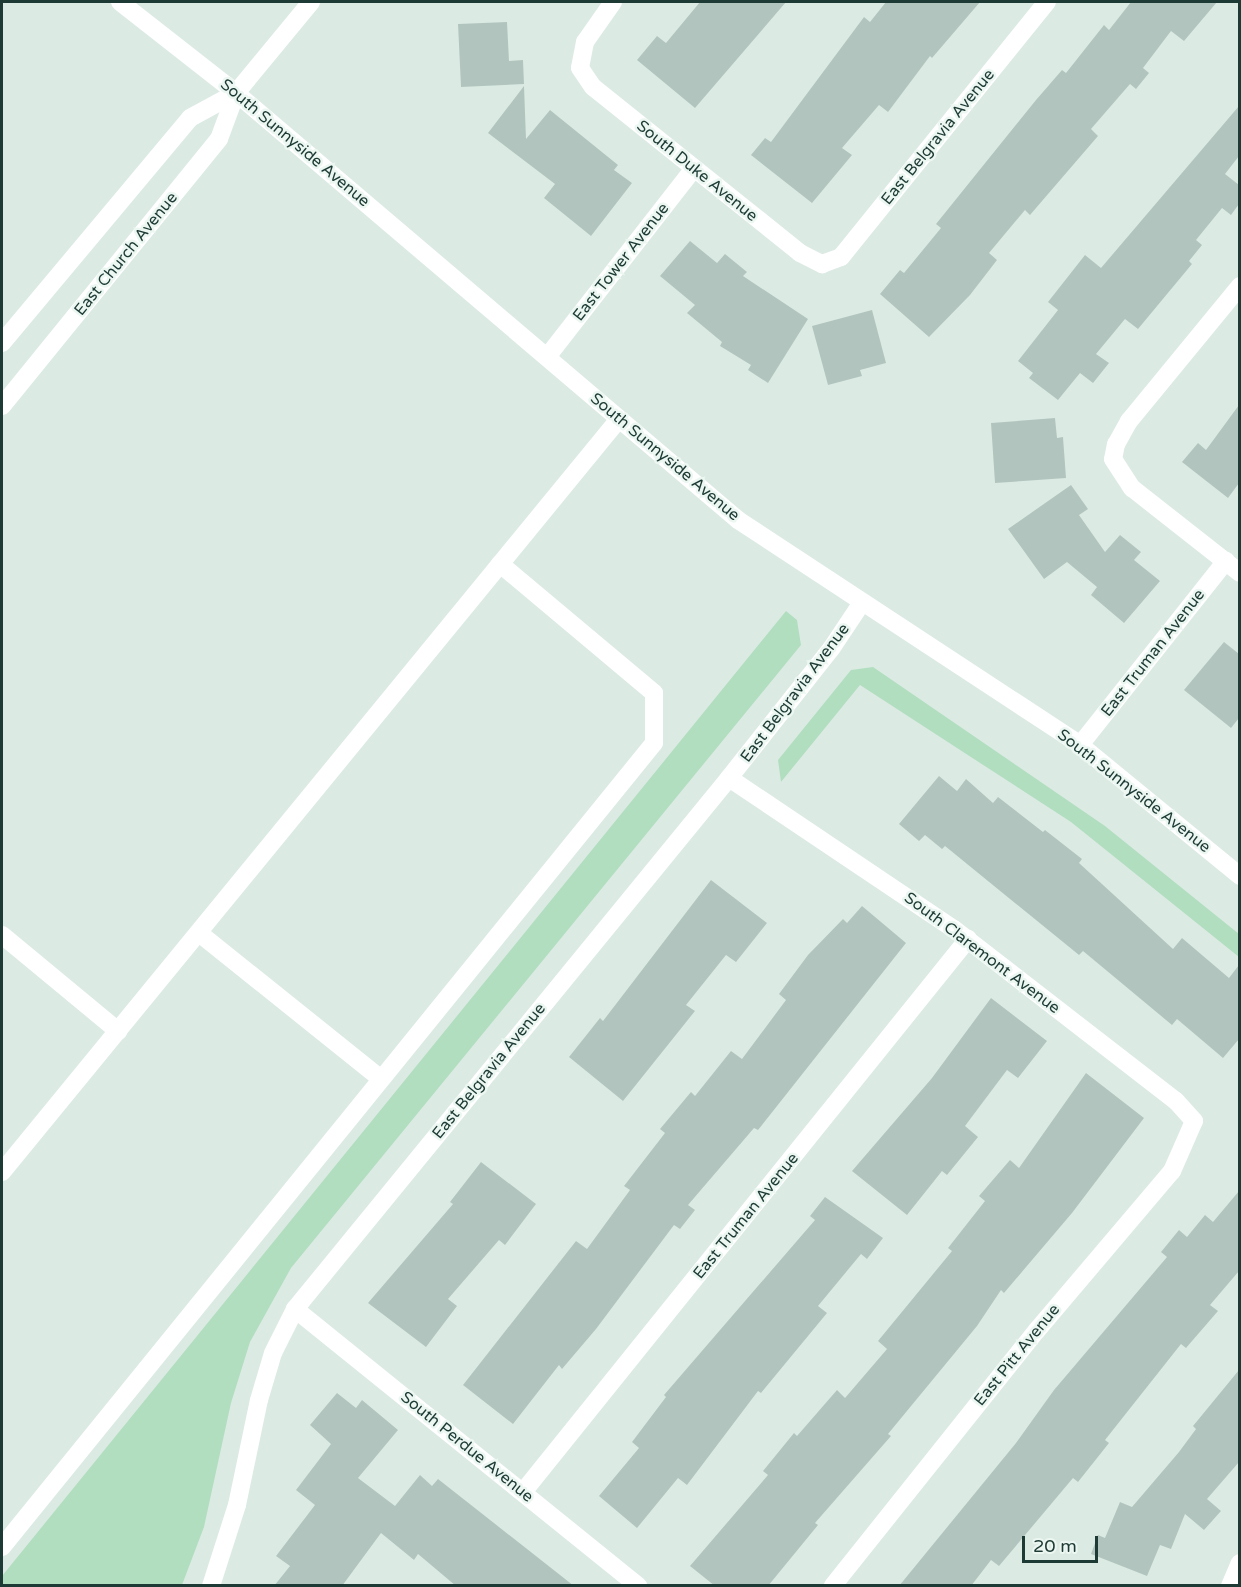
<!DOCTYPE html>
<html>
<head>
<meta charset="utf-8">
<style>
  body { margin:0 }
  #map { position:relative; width:1241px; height:1587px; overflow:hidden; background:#dceae4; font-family:"Varela Round",sans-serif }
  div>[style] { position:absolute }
  .green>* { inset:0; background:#b2dec0 }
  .building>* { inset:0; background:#b1c5be }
  .street>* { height:18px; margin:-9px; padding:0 9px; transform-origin:9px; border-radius:9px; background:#fff }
  .secondary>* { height:18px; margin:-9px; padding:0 9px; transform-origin:9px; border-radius:9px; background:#fff }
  span { translate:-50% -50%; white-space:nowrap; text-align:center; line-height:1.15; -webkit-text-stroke:5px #ecf7f2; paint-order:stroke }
  .street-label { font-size:16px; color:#1d3a34 }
  .frame { position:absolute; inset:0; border:3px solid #1d3a34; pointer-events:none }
  .scale { position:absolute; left:1022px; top:1536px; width:76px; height:27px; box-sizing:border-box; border:3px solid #1d3a34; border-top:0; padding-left:8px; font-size:18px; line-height:21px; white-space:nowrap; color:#1d3a34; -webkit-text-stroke:4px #ecf7f2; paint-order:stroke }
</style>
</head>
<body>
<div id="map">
  <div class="green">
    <i style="clip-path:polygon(786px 611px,797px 620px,801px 645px,291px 1268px,250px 1342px,231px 1403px,204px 1527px,182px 1585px,2px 1585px,2px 1576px)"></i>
    <i style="clip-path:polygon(873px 667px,1105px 826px,1239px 934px,1239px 957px,1071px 822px,860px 685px,781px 782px,778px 760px,851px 670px)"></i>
  </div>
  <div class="building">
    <i style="clip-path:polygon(700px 2px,786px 2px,695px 108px,637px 60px,657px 36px,666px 43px)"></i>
    <i style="clip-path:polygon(886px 2px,980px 2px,932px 58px,930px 56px,888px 112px,879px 105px,842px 148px,852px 155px,812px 203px,751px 155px,765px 138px,771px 142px,864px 17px,870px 22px)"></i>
    <i style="clip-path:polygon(1131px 2px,1217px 2px,1184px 41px,1171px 31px,1143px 68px,1149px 73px,1136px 89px,1130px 84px,1091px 129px,1098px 136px,1030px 215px,1025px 210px,989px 253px,997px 260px,970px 295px,929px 337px,880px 294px,900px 270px,904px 273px,941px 228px,936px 224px,1036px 100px,1062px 70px,1066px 73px,1104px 25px,1109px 30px)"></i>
    <i style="clip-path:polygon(507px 22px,509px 61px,523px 60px,524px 84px,461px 87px,458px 24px)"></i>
    <i style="clip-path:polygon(524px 86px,526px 139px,550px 110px,618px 165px,614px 170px,632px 183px,591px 236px,544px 198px,555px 184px,488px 133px)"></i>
    <i style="clip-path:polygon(1239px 106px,1239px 156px,1225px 174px,1239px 185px,1239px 204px,1231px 215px,1222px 208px,1196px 240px,1202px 245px,1189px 261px,1192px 264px,1138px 329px,1125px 319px,1096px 354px,1109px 363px,1093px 383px,1080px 373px,1058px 400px,1029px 378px,1033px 373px,1018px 361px,1058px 310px,1048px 302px,1085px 255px,1101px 268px)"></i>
    <i style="clip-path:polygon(690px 241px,717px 263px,725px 254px,747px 272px,743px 276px,808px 319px,768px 383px,748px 370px,751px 365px,720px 346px,722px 342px,687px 313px,695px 305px,660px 276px)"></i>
    <i style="clip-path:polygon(872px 310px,886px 363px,860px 370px,862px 376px,828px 385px,812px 326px)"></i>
    <i style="clip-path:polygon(1239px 405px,1239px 483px,1228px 498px,1182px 462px,1198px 443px,1206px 450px)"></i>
    <i style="clip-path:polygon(1055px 418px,1057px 438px,1063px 437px,1066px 478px,995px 483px,991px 423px)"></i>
    <i style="clip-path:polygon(1071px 485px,1088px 509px,1079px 515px,1105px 552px,1120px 535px,1141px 552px,1134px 560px,1160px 581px,1124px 623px,1091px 595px,1097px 587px,1067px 562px,1044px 579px,1008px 529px)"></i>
    <i style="clip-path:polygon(1224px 642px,1239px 654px,1239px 718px,1231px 728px,1184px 690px)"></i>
    <i style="clip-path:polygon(939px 776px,957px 791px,966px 779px,993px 803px,998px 797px,1043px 832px,1045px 830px,1082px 859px,1079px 863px,1173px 949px,1182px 938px,1229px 978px,1239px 965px,1239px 1039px,1223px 1058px,1177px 1019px,1172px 1025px,1083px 951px,1079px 955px,945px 846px,942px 849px,925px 835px,919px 841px,899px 824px)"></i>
    <i style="clip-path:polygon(711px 880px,767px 923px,736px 962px,726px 955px,686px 1005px,695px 1011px,623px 1101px,569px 1057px,600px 1018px,603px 1021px)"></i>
    <i style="clip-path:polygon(862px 906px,906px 943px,758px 1130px,754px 1128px,688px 1205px,695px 1210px,680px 1229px,674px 1225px,596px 1329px,562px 1369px,559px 1365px,513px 1424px,463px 1385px,576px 1241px,587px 1249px,630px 1190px,624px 1186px,665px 1133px,660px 1129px,691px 1092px,695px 1096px,731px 1051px,742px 1059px,786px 1000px,779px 994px,808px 955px,843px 919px,847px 923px)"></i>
    <i style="clip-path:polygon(991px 998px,1047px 1041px,1018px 1078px,1007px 1070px,965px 1126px,978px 1137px,947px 1175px,942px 1171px,907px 1215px,852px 1171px,932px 1078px)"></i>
    <i style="clip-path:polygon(1086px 1073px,1144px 1118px,1072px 1213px,1004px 1293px,1001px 1290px,977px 1326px,888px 1434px,891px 1436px,815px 1523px,818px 1525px,768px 1586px,715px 1586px,690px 1566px,768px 1475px,763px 1471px,794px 1433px,797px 1436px,837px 1390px,845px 1398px,887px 1349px,878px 1341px,952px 1251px,948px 1248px,985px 1201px,979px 1196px,1010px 1160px,1019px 1168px)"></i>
    <i style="clip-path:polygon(481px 1162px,536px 1204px,505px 1245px,499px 1240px,448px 1299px,457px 1306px,426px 1347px,368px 1303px,453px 1204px,450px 1202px)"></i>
    <i style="clip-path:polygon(1239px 1191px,1239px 1271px,1210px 1305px,1218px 1311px,1186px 1348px,1181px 1344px,1105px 1440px,1109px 1443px,1078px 1482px,1073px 1478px,999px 1566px,991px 1560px,971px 1586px,899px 1586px,1016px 1443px,1054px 1390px,1167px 1257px,1161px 1252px,1179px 1230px,1187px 1237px,1205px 1215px,1213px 1222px)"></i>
    <i style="clip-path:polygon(825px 1197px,883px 1238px,867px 1259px,861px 1254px,818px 1306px,827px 1313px,761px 1393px,758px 1391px,687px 1485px,678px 1478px,637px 1528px,599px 1496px,639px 1448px,632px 1442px,666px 1397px,664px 1395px,815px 1220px,810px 1216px)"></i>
    <i style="clip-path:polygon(1239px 1370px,1239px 1462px,1207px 1499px,1221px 1511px,1204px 1530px,1185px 1514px,1171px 1549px,1160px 1545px,1147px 1576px,1091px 1554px,1098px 1535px,1105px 1538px,1120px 1502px,1132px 1507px,1179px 1452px,1196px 1429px,1193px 1426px)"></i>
    <i style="clip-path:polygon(337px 1393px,356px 1408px,362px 1400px,398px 1430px,358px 1478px,395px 1506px,420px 1475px,432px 1486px,438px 1479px,574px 1586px,456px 1586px,418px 1554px,414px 1560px,381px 1533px,342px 1586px,274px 1586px,290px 1566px,276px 1556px,315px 1505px,296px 1490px,331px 1444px,310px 1425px)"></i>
  </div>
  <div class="street">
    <i style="left:613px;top:2px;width:49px;rotate:125deg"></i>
    <i style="left:585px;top:42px;width:26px;rotate:101deg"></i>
    <i style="left:580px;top:68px;width:23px;rotate:56deg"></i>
    <i style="left:593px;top:87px;width:265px;rotate:38.7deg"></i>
    <i style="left:800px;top:253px;width:25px;rotate:27deg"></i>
    <i style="left:822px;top:264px;width:20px;rotate:-20deg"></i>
    <i style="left:841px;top:257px;width:328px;rotate:-51.1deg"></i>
    <i style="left:1240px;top:286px;width:175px;rotate:129.4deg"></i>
    <i style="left:1129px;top:421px;width:26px;rotate:119deg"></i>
    <i style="left:1116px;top:444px;width:15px;rotate:101deg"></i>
    <i style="left:1113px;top:459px;width:35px;rotate:57deg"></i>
    <i style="left:1132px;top:488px;width:137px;rotate:38.2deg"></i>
    <i style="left:547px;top:357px;width:239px;rotate:-52.1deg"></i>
    <i style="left:1080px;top:745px;width:235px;rotate:-51.6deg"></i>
    <i style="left:729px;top:778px;width:271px;rotate:33.9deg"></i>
    <i style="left:954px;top:929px;width:281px;rotate:37.8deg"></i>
    <i style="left:1176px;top:1101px;width:27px;rotate:48deg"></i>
    <i style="left:1194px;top:1121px;width:55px;rotate:113.7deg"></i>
    <i style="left:1172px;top:1171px;width:209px;rotate:130.3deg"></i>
    <i style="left:1037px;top:1330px;width:327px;rotate:128.6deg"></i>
    <i style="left:199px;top:933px;width:233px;rotate:38.7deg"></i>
    <i style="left:2px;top:935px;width:151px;rotate:39.6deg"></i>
    <i style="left:2px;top:1172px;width:973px;rotate:-50.67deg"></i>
    <i style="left:295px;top:1309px;width:441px;rotate:38.9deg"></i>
    <i style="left:523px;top:1492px;width:710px;rotate:-51.18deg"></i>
    <i style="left:2px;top:1547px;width:1035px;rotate:-50.96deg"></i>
    <i style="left:654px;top:743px;width:50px;rotate:-90deg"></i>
    <i style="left:654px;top:693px;width:201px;rotate:-140deg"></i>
    <i style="left:211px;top:1586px;width:85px;rotate:-72.2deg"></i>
    <i style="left:237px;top:1505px;width:107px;rotate:-78.2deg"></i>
    <i style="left:259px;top:1400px;width:49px;rotate:-73.4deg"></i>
    <i style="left:273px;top:1353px;width:49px;rotate:-63.4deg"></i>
    <i style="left:295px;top:1309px;width:686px;rotate:-50.74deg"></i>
    <i style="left:729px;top:778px;width:164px;rotate:-51.7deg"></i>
    <i style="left:831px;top:649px;width:54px;rotate:-56.3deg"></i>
    <i style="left:1230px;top:1586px;width:25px;rotate:-67deg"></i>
  </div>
  <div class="secondary">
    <i style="left:120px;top:2px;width:147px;rotate:38.1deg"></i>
    <i style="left:236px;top:93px;width:659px;rotate:40.38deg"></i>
    <i style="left:738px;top:520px;width:409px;rotate:33.3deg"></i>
    <i style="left:1080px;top:745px;width:207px;rotate:39.3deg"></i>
    <i style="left:2px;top:343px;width:293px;rotate:-50.1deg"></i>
    <i style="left:190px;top:118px;width:52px;rotate:-28.5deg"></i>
    <i style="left:2px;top:406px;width:344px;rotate:-50.9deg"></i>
    <i style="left:219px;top:139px;width:49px;rotate:-69.7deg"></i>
    <i style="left:236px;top:93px;width:118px;rotate:-50.5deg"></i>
  </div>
  <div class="street-label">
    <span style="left:938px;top:137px;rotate:-51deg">East Belgravia Avenue</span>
    <span style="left:295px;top:143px;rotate:40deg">South Sunnyside Avenue</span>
    <span style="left:697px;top:171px;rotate:39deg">South Duke Avenue</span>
    <span style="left:126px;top:254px;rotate:-51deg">East Church Avenue</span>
    <span style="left:621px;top:262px;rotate:-52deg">East Tower Avenue</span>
    <span style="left:665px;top:457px;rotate:40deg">South Sunnyside Avenue</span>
    <span style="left:1153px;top:653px;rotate:-52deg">East Truman Avenue</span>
    <span style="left:795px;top:693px;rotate:-53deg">East Belgravia Avenue</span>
    <span style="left:1134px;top:791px;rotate:38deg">South Sunnyside Avenue</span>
    <span style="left:982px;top:953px;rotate:37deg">South Claremont Avenue</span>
    <span style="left:489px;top:1071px;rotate:-51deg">East Belgravia Avenue</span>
    <span style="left:746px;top:1216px;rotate:-51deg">East Truman Avenue</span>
    <span style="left:1017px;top:1355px;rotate:-51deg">East Pitt Avenue</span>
    <span style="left:467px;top:1447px;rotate:39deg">South Perdue Avenue</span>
  </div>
  <div class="frame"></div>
  <div class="scale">20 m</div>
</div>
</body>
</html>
